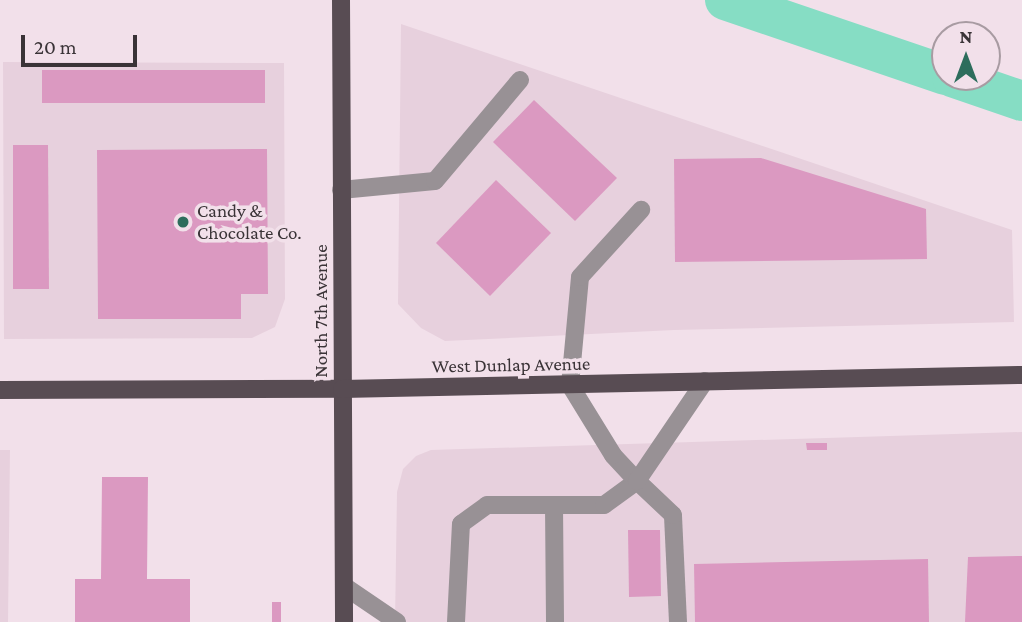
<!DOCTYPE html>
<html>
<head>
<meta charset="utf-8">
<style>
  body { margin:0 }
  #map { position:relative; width:1022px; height:622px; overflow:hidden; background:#f2e0ea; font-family:"Crimson Pro",serif }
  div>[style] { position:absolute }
  .built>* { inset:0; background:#e7d0dd }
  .canal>* { height:40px; margin:-20px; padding:0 20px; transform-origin:20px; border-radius:20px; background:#86ddc4 }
  .building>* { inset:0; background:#db99c1 }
  .minor>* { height:18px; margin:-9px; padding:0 9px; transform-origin:9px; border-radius:9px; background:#989195 }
  .major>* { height:18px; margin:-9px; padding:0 9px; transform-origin:9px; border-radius:9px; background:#584c53 }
  .dots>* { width:19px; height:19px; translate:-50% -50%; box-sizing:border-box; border:4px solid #f2e0ea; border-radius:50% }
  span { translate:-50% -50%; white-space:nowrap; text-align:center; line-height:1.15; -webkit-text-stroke:7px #f2e0ea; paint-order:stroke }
  .poi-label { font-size:19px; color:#3a3337 }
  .left { translate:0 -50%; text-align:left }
  .street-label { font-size:19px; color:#3a3337 }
  .north { position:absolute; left:931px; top:21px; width:70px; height:70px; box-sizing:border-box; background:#f2e0ea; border:2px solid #a89ba2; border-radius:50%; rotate:0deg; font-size:19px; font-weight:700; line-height:28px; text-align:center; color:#3a3337 }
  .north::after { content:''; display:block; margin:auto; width:24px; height:32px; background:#2d6d5c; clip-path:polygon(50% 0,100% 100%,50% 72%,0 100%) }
  .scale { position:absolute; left:21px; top:35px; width:116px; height:32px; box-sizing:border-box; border:4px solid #3a3337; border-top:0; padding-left:9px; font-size:21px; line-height:24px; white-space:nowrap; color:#3a3337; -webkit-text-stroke:5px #f2e0ea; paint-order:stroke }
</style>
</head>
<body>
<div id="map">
  <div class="built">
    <i style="clip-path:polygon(401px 24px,1012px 230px,1014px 322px,674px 330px,445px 341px,421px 328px,398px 304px)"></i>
    <i style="clip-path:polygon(3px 62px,284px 63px,285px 299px,275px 327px,252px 338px,4px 339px)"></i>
    <i style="clip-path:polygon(1022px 432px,1022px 622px,395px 622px,397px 492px,403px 469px,416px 456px,431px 450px)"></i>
    <i style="clip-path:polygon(0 450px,10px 450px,8px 622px,0 622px)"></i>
  </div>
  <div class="canal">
    <i style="left:725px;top:0;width:232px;rotate:18.8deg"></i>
    <i style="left:952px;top:77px;width:74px;rotate:18.9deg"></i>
  </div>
  <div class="building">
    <i style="clip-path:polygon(42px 70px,265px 70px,265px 103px,42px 103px)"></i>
    <i style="clip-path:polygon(534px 100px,617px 178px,575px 221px,493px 142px)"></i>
    <i style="clip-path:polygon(13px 145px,48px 145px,49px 289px,13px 289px)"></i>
    <i style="clip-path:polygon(267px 149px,268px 294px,241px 294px,241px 319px,98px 319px,97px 150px)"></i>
    <i style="clip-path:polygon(761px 158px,926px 209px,927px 259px,675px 262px,674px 159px)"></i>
    <i style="clip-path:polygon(496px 180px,551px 233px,490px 296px,436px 243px)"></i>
    <i style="clip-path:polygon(806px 443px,827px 443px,827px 450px,807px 450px)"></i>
    <i style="clip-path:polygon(102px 477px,148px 477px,147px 579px,190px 579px,190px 622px,75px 622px,75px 579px,101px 579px)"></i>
    <i style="clip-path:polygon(628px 530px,660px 530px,661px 596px,629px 597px)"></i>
    <i style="clip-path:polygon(1022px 556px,1022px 622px,965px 622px,968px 557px)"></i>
    <i style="clip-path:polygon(928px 559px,929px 622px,695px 622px,694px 564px)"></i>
    <i style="clip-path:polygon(272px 602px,281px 602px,281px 622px,272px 622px)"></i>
  </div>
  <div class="minor">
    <i style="left:341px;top:190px;width:94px;rotate:-5.5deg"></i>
    <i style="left:435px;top:181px;width:132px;rotate:-49.9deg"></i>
    <i style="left:554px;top:505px;width:117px;rotate:89.5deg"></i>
    <i style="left:344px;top:586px;width:64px;rotate:34.2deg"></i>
    <i style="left:456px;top:622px;width:98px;rotate:-87.1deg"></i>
    <i style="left:461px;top:524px;width:32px;rotate:-36deg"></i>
    <i style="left:487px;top:505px;width:117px"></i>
    <i style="left:604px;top:505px;width:41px;rotate:-36deg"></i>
    <i style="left:637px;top:481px;width:35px;rotate:-133deg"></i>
    <i style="left:613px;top:455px;width:82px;rotate:-121.6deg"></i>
    <i style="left:570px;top:385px;width:108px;rotate:-84.7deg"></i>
    <i style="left:580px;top:277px;width:91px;rotate:-47.7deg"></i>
    <i style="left:678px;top:622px;width:107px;rotate:-92.7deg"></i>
    <i style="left:673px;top:515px;width:50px;rotate:-136.6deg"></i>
    <i style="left:637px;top:481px;width:121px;rotate:-55.8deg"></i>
  </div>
  <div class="major">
    <i style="left:341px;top:0;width:622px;rotate:89.72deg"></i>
    <i style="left:0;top:390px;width:342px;rotate:-0.2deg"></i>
    <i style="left:342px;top:389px;width:680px;rotate:-1.18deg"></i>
  </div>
  <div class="dots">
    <i style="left:183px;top:222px;background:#2d6d5c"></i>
  </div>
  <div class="poi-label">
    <span class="left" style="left:197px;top:222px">Candy &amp;<br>Chocolate Co.</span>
  </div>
  <div class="street-label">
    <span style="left:321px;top:311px;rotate:-90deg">North 7th Avenue</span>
    <span style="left:511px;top:365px;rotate:-1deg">West Dunlap Avenue</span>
  </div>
  <div class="north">N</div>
  <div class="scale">20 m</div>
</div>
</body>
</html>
